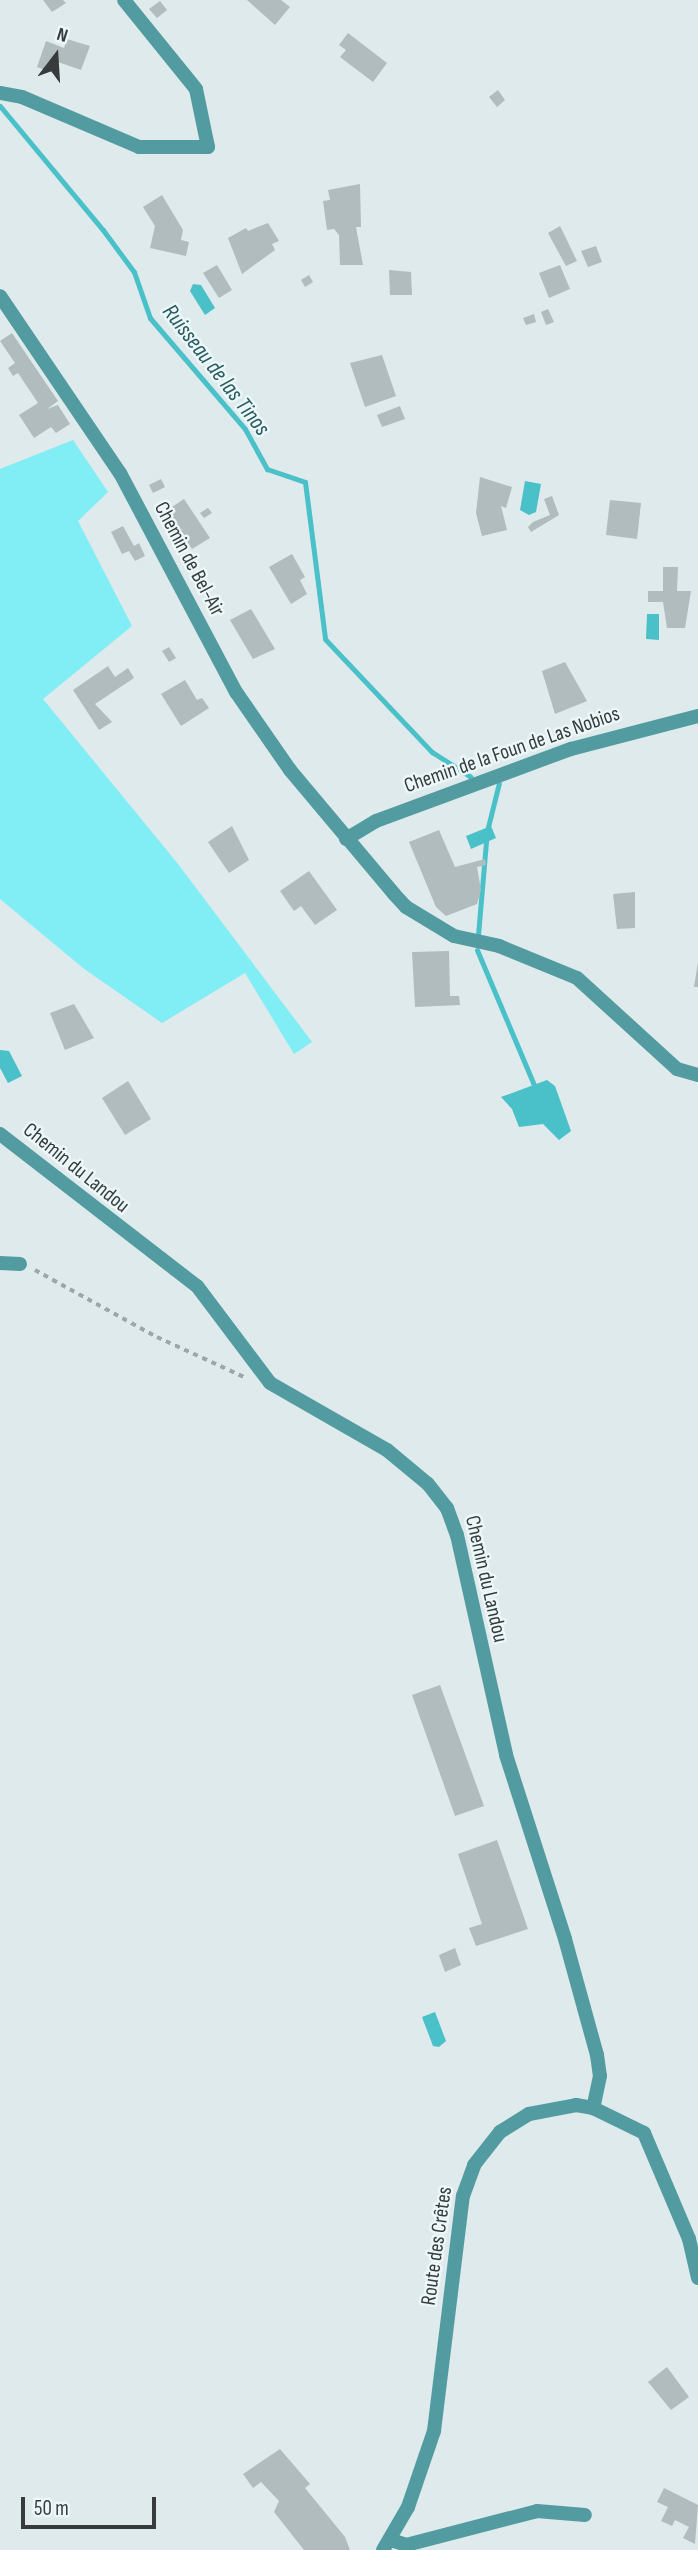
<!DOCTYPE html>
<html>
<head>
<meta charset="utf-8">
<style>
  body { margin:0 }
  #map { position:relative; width:698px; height:2550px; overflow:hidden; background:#deeaeb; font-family:"Sofia Sans Condensed",sans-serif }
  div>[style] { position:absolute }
  .green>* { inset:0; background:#81edf5 }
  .water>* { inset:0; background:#4ac0c9 }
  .stream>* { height:5px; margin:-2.5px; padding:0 2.5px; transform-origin:2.5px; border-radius:2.5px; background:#4ac0c9 }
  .building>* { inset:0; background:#b0bcbd }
  .path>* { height:3.5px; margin-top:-1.75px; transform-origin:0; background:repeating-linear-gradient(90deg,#9ea7a8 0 5px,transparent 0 10px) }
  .minor>* { height:14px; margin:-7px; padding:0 7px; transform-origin:7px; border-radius:7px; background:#519ba1 }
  span { translate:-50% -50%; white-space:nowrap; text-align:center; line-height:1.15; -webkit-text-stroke:5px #ebf7f8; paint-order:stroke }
  .street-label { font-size:21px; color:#373b3c }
  .water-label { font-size:23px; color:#295b5f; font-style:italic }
  .north { position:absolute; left:21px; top:21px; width:70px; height:70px; -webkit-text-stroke:5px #ebf7f8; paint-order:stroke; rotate:17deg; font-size:19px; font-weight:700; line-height:28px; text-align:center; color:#373b3c }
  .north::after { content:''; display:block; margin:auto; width:24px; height:32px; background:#373b3c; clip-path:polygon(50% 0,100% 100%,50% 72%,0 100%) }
  .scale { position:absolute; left:21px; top:2497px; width:135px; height:32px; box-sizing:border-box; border:4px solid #373b3c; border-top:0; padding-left:9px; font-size:21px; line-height:24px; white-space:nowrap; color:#373b3c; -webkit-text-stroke:5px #ebf7f8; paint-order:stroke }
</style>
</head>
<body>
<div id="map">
  <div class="green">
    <i style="clip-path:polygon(73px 440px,108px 492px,78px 521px,132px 626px,43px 699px,178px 864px,312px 1042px,294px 1054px,245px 973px,162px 1023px,83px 968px,0 899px,0 469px)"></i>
  </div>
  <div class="water">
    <i style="clip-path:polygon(193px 284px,201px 285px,215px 308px,205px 315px,190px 291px)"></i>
    <i style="clip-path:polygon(525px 481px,541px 484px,536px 512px,529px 515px,520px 510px)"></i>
    <i style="clip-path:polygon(647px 614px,659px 614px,659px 640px,646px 639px)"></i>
    <i style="clip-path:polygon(491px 826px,496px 838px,471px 849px,466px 836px)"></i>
    <i style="clip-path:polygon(0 1050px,9px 1051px,22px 1076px,8px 1083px,0 1068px)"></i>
    <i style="clip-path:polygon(547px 1080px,555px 1086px,571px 1131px,559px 1140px,543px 1124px,519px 1127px,512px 1109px,501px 1097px)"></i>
    <i style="clip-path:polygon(435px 2012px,446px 2041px,439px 2047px,433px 2046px,422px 2017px)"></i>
  </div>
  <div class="stream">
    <i style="left:0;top:106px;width:161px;rotate:50.3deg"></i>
    <i style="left:103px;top:230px;width:52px;rotate:53.6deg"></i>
    <i style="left:134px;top:272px;width:49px;rotate:70.8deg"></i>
    <i style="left:150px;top:318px;width:146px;rotate:49.4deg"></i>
    <i style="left:245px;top:429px;width:46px;rotate:61.2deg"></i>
    <i style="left:267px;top:469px;width:40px;rotate:18.9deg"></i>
    <i style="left:305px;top:482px;width:158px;rotate:82.7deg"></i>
    <i style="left:325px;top:639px;width:156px;rotate:46.6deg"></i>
    <i style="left:432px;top:752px;width:46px;rotate:32.7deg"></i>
    <i style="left:478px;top:935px;width:104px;rotate:-85.1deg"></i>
    <i style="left:487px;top:831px;width:49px;rotate:-76deg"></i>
    <i style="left:477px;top:950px;width:149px;rotate:67.1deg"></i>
  </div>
  <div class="building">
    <i style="clip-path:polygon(43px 0,63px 0,66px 3px,52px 12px)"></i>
    <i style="clip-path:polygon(247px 0,281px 0,290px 7px,275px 25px)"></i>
    <i style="clip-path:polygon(160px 1px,167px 10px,157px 18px,149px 9px)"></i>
    <i style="clip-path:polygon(348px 33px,387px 63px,373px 82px,340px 57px,346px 50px,339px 45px)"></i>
    <i style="clip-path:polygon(67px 39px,90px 46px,81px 70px,58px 62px,53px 73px,37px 67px,46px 41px,64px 48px)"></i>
    <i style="clip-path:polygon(498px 90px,505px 100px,497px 107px,489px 97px)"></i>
    <i style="clip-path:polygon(360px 184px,361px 227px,356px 227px,363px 265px,340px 265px,339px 235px,334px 229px,327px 230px,323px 201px,330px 200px,328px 190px)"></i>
    <i style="clip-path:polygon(162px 195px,183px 230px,181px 240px,189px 242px,186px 256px,150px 248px,155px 226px,143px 207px)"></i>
    <i style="clip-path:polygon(268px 223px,279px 241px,272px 244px,275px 250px,242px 274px,228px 238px,246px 228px,248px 231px)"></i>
    <i style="clip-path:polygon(560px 226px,577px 261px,566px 266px,548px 233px)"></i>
    <i style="clip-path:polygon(596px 246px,602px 262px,588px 267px,581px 251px)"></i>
    <i style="clip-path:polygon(217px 265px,232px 290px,219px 298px,203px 273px)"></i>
    <i style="clip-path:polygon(560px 265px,570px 289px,549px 298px,539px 273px)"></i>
    <i style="clip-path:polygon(389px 270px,411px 272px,412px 295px,390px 295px)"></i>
    <i style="clip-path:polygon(309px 275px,313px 282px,305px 287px,301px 280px)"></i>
    <i style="clip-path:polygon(548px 309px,554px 322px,546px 325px,541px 312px)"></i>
    <i style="clip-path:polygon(534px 314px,536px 322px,526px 325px,523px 318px)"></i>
    <i style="clip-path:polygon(12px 333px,58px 401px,47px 409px,58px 405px,70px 424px,56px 433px,51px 427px,34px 438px,19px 415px,38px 403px,18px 373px,13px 376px,8px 368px,15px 363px,0 341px)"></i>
    <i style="clip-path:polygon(382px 355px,396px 396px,365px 407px,350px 363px)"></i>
    <i style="clip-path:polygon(400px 406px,405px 419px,382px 427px,377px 415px)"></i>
    <i style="clip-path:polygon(480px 477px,512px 487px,506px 508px,501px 506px,507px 530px,482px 536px,476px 513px)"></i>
    <i style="clip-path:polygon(161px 479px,165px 487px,153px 493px,149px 485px)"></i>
    <i style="clip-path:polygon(552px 496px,559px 515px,531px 532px,528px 527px,533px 522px,550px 515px,544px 499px)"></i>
    <i style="clip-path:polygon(184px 499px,210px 538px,192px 549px,166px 511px)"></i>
    <i style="clip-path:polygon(610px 500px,641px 503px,637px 539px,606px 535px)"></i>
    <i style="clip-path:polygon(208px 508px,212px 513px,204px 518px,200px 513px)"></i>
    <i style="clip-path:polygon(123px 526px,134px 546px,139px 543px,145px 556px,135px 561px,129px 551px,122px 554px,111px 532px)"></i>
    <i style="clip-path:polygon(292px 554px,305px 577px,300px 580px,307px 594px,291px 604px,269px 567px)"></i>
    <i style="clip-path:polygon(663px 567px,678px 567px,677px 591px,691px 591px,685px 628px,667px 628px,663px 602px,648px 602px,648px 591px,663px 591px)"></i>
    <i style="clip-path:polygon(251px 609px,275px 649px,253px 659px,230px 620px)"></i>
    <i style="clip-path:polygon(169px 647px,176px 658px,169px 662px,162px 651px)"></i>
    <i style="clip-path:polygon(565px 662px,587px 701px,555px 714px,542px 671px)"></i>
    <i style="clip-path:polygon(108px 666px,115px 677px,128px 668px,134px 678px,95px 704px,112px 722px,99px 730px,73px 690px)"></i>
    <i style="clip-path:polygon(185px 680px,197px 700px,202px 698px,209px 708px,181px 726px,161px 694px)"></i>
    <i style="clip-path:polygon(232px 826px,249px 860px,229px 873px,208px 842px)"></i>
    <i style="clip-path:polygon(439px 830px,455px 867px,485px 859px,486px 865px,477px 867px,481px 890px,477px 904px,446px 916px,436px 907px,409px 842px)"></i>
    <i style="clip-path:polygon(309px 871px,337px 910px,315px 925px,301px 906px,294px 911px,280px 891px)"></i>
    <i style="clip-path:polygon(635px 892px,635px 928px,617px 929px,613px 894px)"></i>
    <i style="clip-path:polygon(449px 951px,450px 996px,459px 996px,460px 1005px,415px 1007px,412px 952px)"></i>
    <i style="clip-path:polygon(698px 962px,698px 987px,694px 987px)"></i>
    <i style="clip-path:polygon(74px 1004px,94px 1038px,65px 1050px,50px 1013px)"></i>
    <i style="clip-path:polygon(128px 1081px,151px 1119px,125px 1135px,102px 1098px)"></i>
    <i style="clip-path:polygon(440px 1685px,484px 1806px,455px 1816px,412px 1695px)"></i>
    <i style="clip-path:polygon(497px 1840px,528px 1929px,476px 1946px,469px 1928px,482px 1924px,458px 1854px)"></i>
    <i style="clip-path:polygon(455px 1948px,461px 1965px,445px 1972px,439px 1955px)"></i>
    <i style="clip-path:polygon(667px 2367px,689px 2397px,671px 2410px,648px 2382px)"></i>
    <i style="clip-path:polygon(280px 2449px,310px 2484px,305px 2488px,345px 2537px,350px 2550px,304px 2550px,274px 2512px,279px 2501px,261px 2482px,253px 2488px,243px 2474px)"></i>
    <i style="clip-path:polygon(664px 2488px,698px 2505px,695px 2544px,683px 2538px,689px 2527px,675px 2520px,672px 2526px,661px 2521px,668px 2507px,657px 2502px)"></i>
  </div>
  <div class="path">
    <i style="left:35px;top:1270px;width:139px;rotate:28.8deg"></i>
    <i style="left:157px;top:1337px;width:98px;rotate:24.7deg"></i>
  </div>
  <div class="minor">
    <i style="left:0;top:93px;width:22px;rotate:10deg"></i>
    <i style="left:22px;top:97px;width:127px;rotate:23.1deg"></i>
    <i style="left:139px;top:147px;width:69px"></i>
    <i style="left:208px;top:147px;width:59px;rotate:-101.7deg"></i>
    <i style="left:196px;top:89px;width:114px;rotate:-129deg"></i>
    <i style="left:0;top:296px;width:214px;rotate:55.9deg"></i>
    <i style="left:120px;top:473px;width:248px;rotate:62.1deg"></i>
    <i style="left:236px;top:692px;width:95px;rotate:55.3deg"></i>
    <i style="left:290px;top:770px;width:162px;rotate:50deg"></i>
    <i style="left:394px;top:894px;width:18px;rotate:47deg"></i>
    <i style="left:406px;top:907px;width:56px;rotate:31.1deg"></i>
    <i style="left:454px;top:936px;width:46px;rotate:12.5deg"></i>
    <i style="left:499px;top:946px;width:84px;rotate:22.3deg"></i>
    <i style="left:577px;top:978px;width:135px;rotate:42.3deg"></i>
    <i style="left:677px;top:1069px;width:22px;rotate:16deg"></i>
    <i style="left:346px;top:839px;width:35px;rotate:-31deg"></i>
    <i style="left:376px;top:821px;width:208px;rotate:-20.3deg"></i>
    <i style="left:571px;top:749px;width:131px;rotate:-14.6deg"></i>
    <i style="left:0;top:1134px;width:249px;rotate:37.7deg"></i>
    <i style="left:197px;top:1286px;width:121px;rotate:53deg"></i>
    <i style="left:270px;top:1383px;width:135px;rotate:29.8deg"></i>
    <i style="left:387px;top:1450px;width:53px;rotate:39.7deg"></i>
    <i style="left:428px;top:1484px;width:31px;rotate:52deg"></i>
    <i style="left:447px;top:1508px;width:29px;rotate:70deg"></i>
    <i style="left:457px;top:1535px;width:225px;rotate:77.4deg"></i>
    <i style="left:506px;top:1755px;width:193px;rotate:72.2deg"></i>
    <i style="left:565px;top:1939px;width:120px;rotate:74.6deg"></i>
    <i style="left:597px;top:2055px;width:21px;rotate:82deg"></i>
    <i style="left:600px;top:2076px;width:33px;rotate:102deg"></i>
    <i style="left:0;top:1263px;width:20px;rotate:3deg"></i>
    <i style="left:391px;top:2540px;width:16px;rotate:18deg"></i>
    <i style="left:406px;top:2545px;width:135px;rotate:-14.5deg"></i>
    <i style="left:537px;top:2511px;width:48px;rotate:4.8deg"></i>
    <i style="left:383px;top:2550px;width:50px;rotate:-59.8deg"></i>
    <i style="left:408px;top:2507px;width:80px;rotate:-71.1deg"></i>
    <i style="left:434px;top:2431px;width:237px;rotate:-83deg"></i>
    <i style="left:463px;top:2196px;width:33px;rotate:-70deg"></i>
    <i style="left:474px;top:2165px;width:42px;rotate:-51.8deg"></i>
    <i style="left:500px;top:2132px;width:34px;rotate:-32deg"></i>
    <i style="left:529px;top:2114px;width:48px;rotate:-10.8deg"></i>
    <i style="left:576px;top:2105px;width:17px;rotate:10deg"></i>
    <i style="left:593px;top:2108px;width:57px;rotate:26.1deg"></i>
    <i style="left:644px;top:2133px;width:115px;rotate:67deg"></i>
    <i style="left:689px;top:2239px;width:40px;rotate:77deg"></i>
  </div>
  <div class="street-label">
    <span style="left:189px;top:559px;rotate:62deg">Chemin de Bel-Air</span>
    <span style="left:512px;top:750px;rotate:-19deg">Chemin de la Foun de Las Nobios</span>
    <span style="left:76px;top:1168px;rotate:39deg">Chemin du Landou</span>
    <span style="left:486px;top:1579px;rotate:77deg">Chemin du Landou</span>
    <span style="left:437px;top:2246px;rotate:-82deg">Route des Crêtes</span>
  </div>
  <div class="water-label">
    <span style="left:216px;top:370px;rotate:52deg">Ruisseau de las Tinos</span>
  </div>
  <div class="north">N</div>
  <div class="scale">50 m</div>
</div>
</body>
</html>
